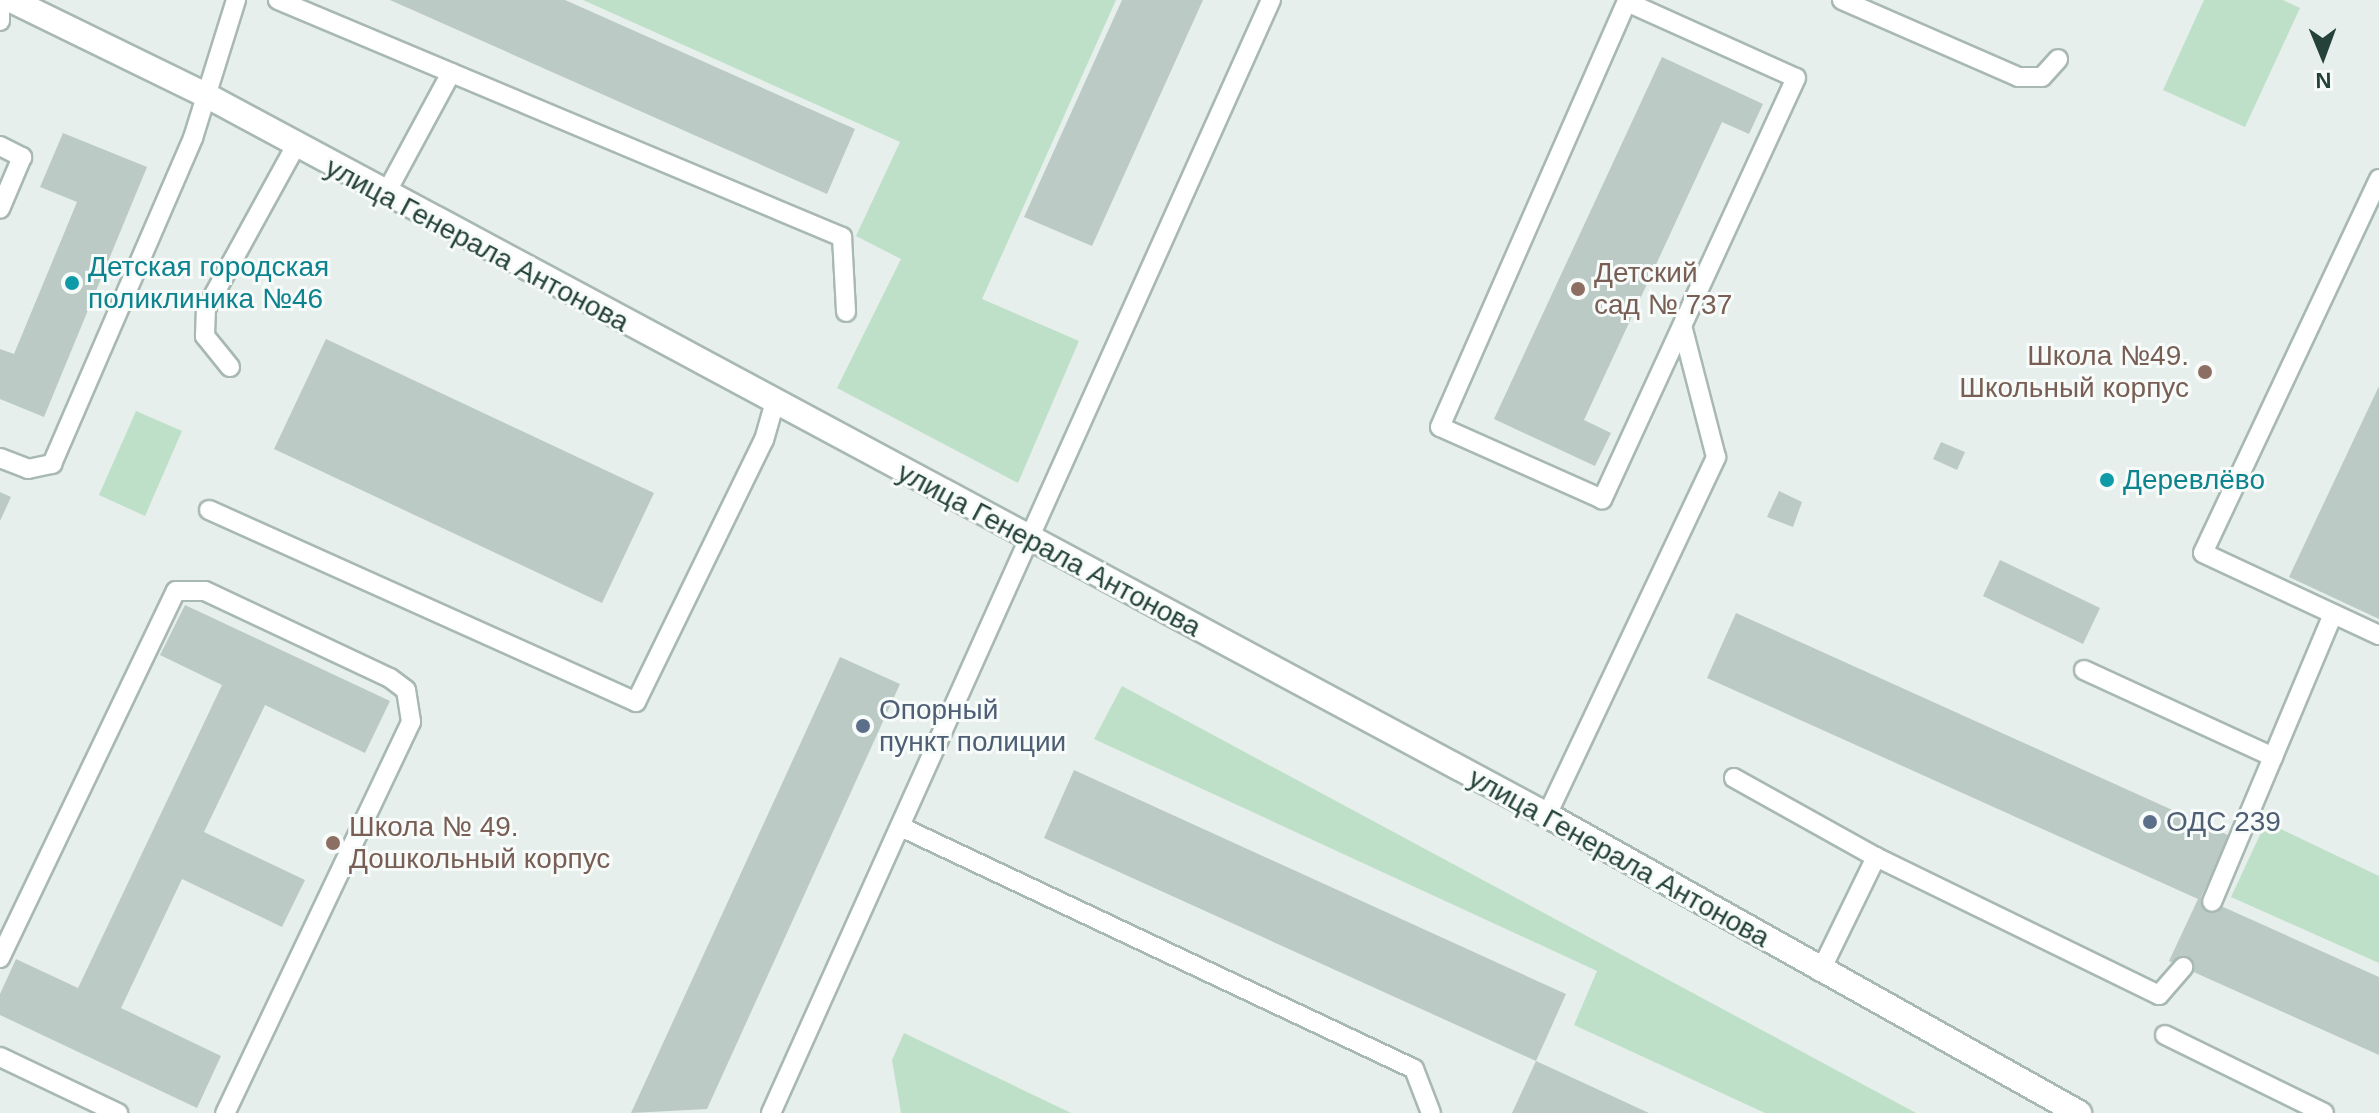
<!DOCTYPE html>
<html>
<head>
<meta charset="utf-8">
<style>
  body { margin:0 }
  #map { position:relative; width:2379px; height:1113px; overflow:hidden; background:#e6efeb; font-family:Arial,sans-serif }
  div>[style] { position:absolute }
  .green>* { inset:0; background:#bfe0c8 }
  .building>* { inset:0; background:#bbcac4 }
  .roads { filter:drop-shadow(2px 0 #a8b8b2) drop-shadow(-2px 0 #a8b8b2) drop-shadow(0 2px #a8b8b2) drop-shadow(0 -2px #a8b8b2) }
  .lane>* { height:18px; margin:-9px; padding:0 9px; transform-origin:9px; border-radius:9px; background:#fff }
  .street>* { height:24px; margin:-12px; padding:0 12px; transform-origin:12px; border-radius:12px; background:#fff }
  .dots>* { width:22px; height:22px; translate:-50% -50%; box-sizing:border-box; border:4px solid #f7fbf9; border-radius:50% }
  span { translate:-50% -50%; white-space:nowrap; text-align:center; line-height:1.15; -webkit-text-stroke:6px #f7fbf9; paint-order:stroke }
  .street-label { font-size:28px; color:#24423a }
  .culture-label { font-size:28px; color:#0d838f }
  .left { translate:0 -50%; text-align:left }
  .education-label { font-size:28px; color:#785e54 }
  .right { translate:-100% -50%; text-align:right }
  .service-label { font-size:28px; color:#4e5e75 }
  .north { position:absolute; left:2283px; top:16px; width:80px; height:80px; -webkit-text-stroke:6px #f7fbf9; paint-order:stroke; rotate:179deg; font-size:22px; font-weight:700; line-height:32px; text-align:center; color:#24423a }
  .north::after { content:''; display:block; margin:auto; width:28px; height:36px; background:#24423a; clip-path:polygon(50% 0,100% 100%,50% 72%,0 100%) }
</style>
</head>
<body>
<div id="map">
  <div class="green">
    <i style="clip-path:polygon(583px 0,1116px 0,982px 299px,1079px 341px,1018px 483px,837px 388px,901px 259px,856px 236px,900px 142px)"></i>
    <i style="clip-path:polygon(2204px 0,2283px 0,2300px 8px,2245px 127px,2163px 90px)"></i>
    <i style="clip-path:polygon(136px 411px,182px 431px,145px 516px,99px 495px)"></i>
    <i style="clip-path:polygon(1122px 686px,1916px 1113px,1765px 1113px,1574px 1025px,1597px 971px,1094px 739px)"></i>
    <i style="clip-path:polygon(2266px 822px,2379px 876px,2379px 963px,2231px 897px)"></i>
    <i style="clip-path:polygon(904px 1033px,1071px 1113px,901px 1113px,892px 1060px)"></i>
  </div>
  <div class="building">
    <i style="clip-path:polygon(390px 0,565px 0,855px 129px,827px 194px)"></i>
    <i style="clip-path:polygon(1122px 0,1203px 0,1092px 246px,1024px 217px)"></i>
    <i style="clip-path:polygon(1662px 57px,1763px 104px,1749px 134px,1722px 122px,1584px 420px,1611px 433px,1595px 466px,1494px 419px)"></i>
    <i style="clip-path:polygon(63px 133px,147px 167px,44px 417px,0 399px,0 349px,14px 354px,77px 202px,40px 187px)"></i>
    <i style="clip-path:polygon(326px 339px,654px 493px,602px 603px,274px 449px)"></i>
    <i style="clip-path:polygon(2379px 386px,2379px 619px,2289px 577px)"></i>
    <i style="clip-path:polygon(1941px 442px,1965px 452px,1957px 470px,1933px 459px)"></i>
    <i style="clip-path:polygon(1779px 491px,1802px 502px,1793px 527px,1767px 517px)"></i>
    <i style="clip-path:polygon(0 492px,11px 497px,0 521px)"></i>
    <i style="clip-path:polygon(2000px 560px,2100px 608px,2083px 644px,1983px 596px)"></i>
    <i style="clip-path:polygon(185px 605px,390px 701px,365px 753px,265px 705px,204px 832px,305px 880px,282px 927px,182px 879px,121px 1008px,221px 1056px,197px 1108px,0 1015px,0 994px,16px 959px,78px 988px,222px 685px,160px 655px)"></i>
    <i style="clip-path:polygon(1736px 613px,2230px 836px,2201px 897px,2379px 977px,2379px 1055px,2169px 961px,2198px 899px,1707px 678px)"></i>
    <i style="clip-path:polygon(840px 657px,900px 684px,707px 1109px,631px 1113px)"></i>
    <i style="clip-path:polygon(1074px 770px,1566px 994px,1536px 1061px,1649px 1113px,1512px 1113px,1536px 1061px,1044px 838px)"></i>
  </div>
  <div class="roads">
    <div class="lane">
      <i style="left:278px;top:0;width:612px;rotate:22.79deg"></i>
      <i style="left:842px;top:237px;width:75px;rotate:86.9deg"></i>
      <i style="left:1842px;top:0;width:192px;rotate:23.6deg"></i>
      <i style="left:2018px;top:77px;width:24px"></i>
      <i style="left:2042px;top:77px;width:24px;rotate:-48deg"></i>
      <i style="left:1627px;top:2px;width:185px;rotate:24.2deg"></i>
      <i style="left:1796px;top:78px;width:464px;rotate:114.7deg"></i>
      <i style="left:1602px;top:499px;width:177px;rotate:-156deg"></i>
      <i style="left:1440px;top:427px;width:464px;rotate:-66.3deg"></i>
      <i style="left:0;top:21px;width:21px;rotate:-90deg"></i>
      <i style="left:0;top:146px;width:25px;rotate:27deg"></i>
      <i style="left:22px;top:157px;width:56px;rotate:112.9deg"></i>
      <i style="left:2379px;top:179px;width:413px;rotate:115.2deg"></i>
      <i style="left:2203px;top:553px;width:194px;rotate:25deg"></i>
      <i style="left:385px;top:195px;width:139px;rotate:-61.6deg"></i>
      <i style="left:230px;top:367px;width:40px;rotate:-129deg"></i>
      <i style="left:205px;top:336px;width:27px;rotate:-88deg"></i>
      <i style="left:206px;top:309px;width:185px;rotate:-61.2deg"></i>
      <i style="left:0;top:458px;width:30px;rotate:21deg"></i>
      <i style="left:28px;top:469px;width:25px;rotate:-12deg"></i>
      <i style="left:52px;top:464px;width:355px;rotate:-66.6deg"></i>
      <i style="left:193px;top:138px;width:145px;rotate:-72.7deg"></i>
      <i style="left:209px;top:510px;width:468px;rotate:24.2deg"></i>
      <i style="left:636px;top:702px;width:292px;rotate:-64deg"></i>
      <i style="left:764px;top:440px;width:36px;rotate:-74deg"></i>
      <i style="left:2084px;top:670px;width:208px;rotate:24.7deg"></i>
      <i style="left:2273px;top:757px;width:157px;rotate:112.8deg"></i>
      <i style="left:2273px;top:757px;width:155px;rotate:-67.2deg"></i>
      <i style="left:1734px;top:778px;width:162px;rotate:29.1deg"></i>
      <i style="left:1547px;top:815px;width:396px;rotate:-64.7deg"></i>
      <i style="left:1716px;top:457px;width:135px;rotate:-104.5deg"></i>
      <i style="left:901px;top:827px;width:567px;rotate:25.25deg"></i>
      <i style="left:1414px;top:1069px;width:47px;rotate:68.9deg"></i>
      <i style="left:0;top:958px;width:407px;rotate:-64.4deg"></i>
      <i style="left:176px;top:591px;width:29px"></i>
      <i style="left:205px;top:591px;width:204px;rotate:25.2deg"></i>
      <i style="left:390px;top:678px;width:20px;rotate:37deg"></i>
      <i style="left:406px;top:690px;width:32px;rotate:81deg"></i>
      <i style="left:411px;top:722px;width:433px;rotate:115.4deg"></i>
      <i style="left:1820px;top:972px;width:128px;rotate:-64deg"></i>
      <i style="left:1876px;top:857px;width:315px;rotate:26deg"></i>
      <i style="left:2159px;top:995px;width:37px;rotate:-49deg"></i>
      <i style="left:2165px;top:1035px;width:177px;rotate:26.1deg"></i>
      <i style="left:0;top:1057px;width:131px;rotate:25.4deg"></i>
      <i style="left:771px;top:1113px;width:1220px;rotate:-65.81deg"></i>
    </div>
    <div class="street">
      <i style="left:11px;top:0;width:212px;rotate:26deg"></i>
      <i style="left:202px;top:93px;width:1527px;rotate:28.23deg"></i>
      <i style="left:1547px;top:815px;width:610px;rotate:29.26deg"></i>
    </div>
  </div>
  <div class="dots">
    <i style="left:72px;top:283px;background:#0f9aa8"></i>
    <i style="left:1578px;top:289px;background:#8d6e63"></i>
    <i style="left:2205px;top:372px;background:#8d6e63"></i>
    <i style="left:2107px;top:480px;background:#0f9aa8"></i>
    <i style="left:863px;top:726px;background:#5c6f8a"></i>
    <i style="left:2150px;top:822px;background:#5c6f8a"></i>
    <i style="left:333px;top:843px;background:#8d6e63"></i>
  </div>
  <div class="street-label">
    <span style="left:477px;top:245px;rotate:28deg">улица Генерала Антонова</span>
    <span style="left:1049px;top:550px;rotate:28deg">улица Генерала Антонова</span>
    <span style="left:1619px;top:858px;rotate:29deg">улица Генерала Антонова</span>
  </div>
  <div class="culture-label">
    <span class="left" style="left:88px;top:283px">Детская городская<br>поликлиника №46</span>
    <span class="left" style="left:2123px;top:480px">Деревлёво</span>
  </div>
  <div class="education-label">
    <span class="left" style="left:1594px;top:289px">Детский<br>сад № 737</span>
    <span class="right" style="left:2189px;top:372px">Школа №49.<br>Школьный корпус</span>
    <span class="left" style="left:349px;top:843px">Школа № 49.<br>Дошкольный корпус</span>
  </div>
  <div class="service-label">
    <span class="left" style="left:879px;top:726px">Опорный<br>пункт полиции</span>
    <span class="left" style="left:2166px;top:822px">ОДС 239</span>
  </div>
  <div class="north">N</div>
</div>
</body>
</html>
